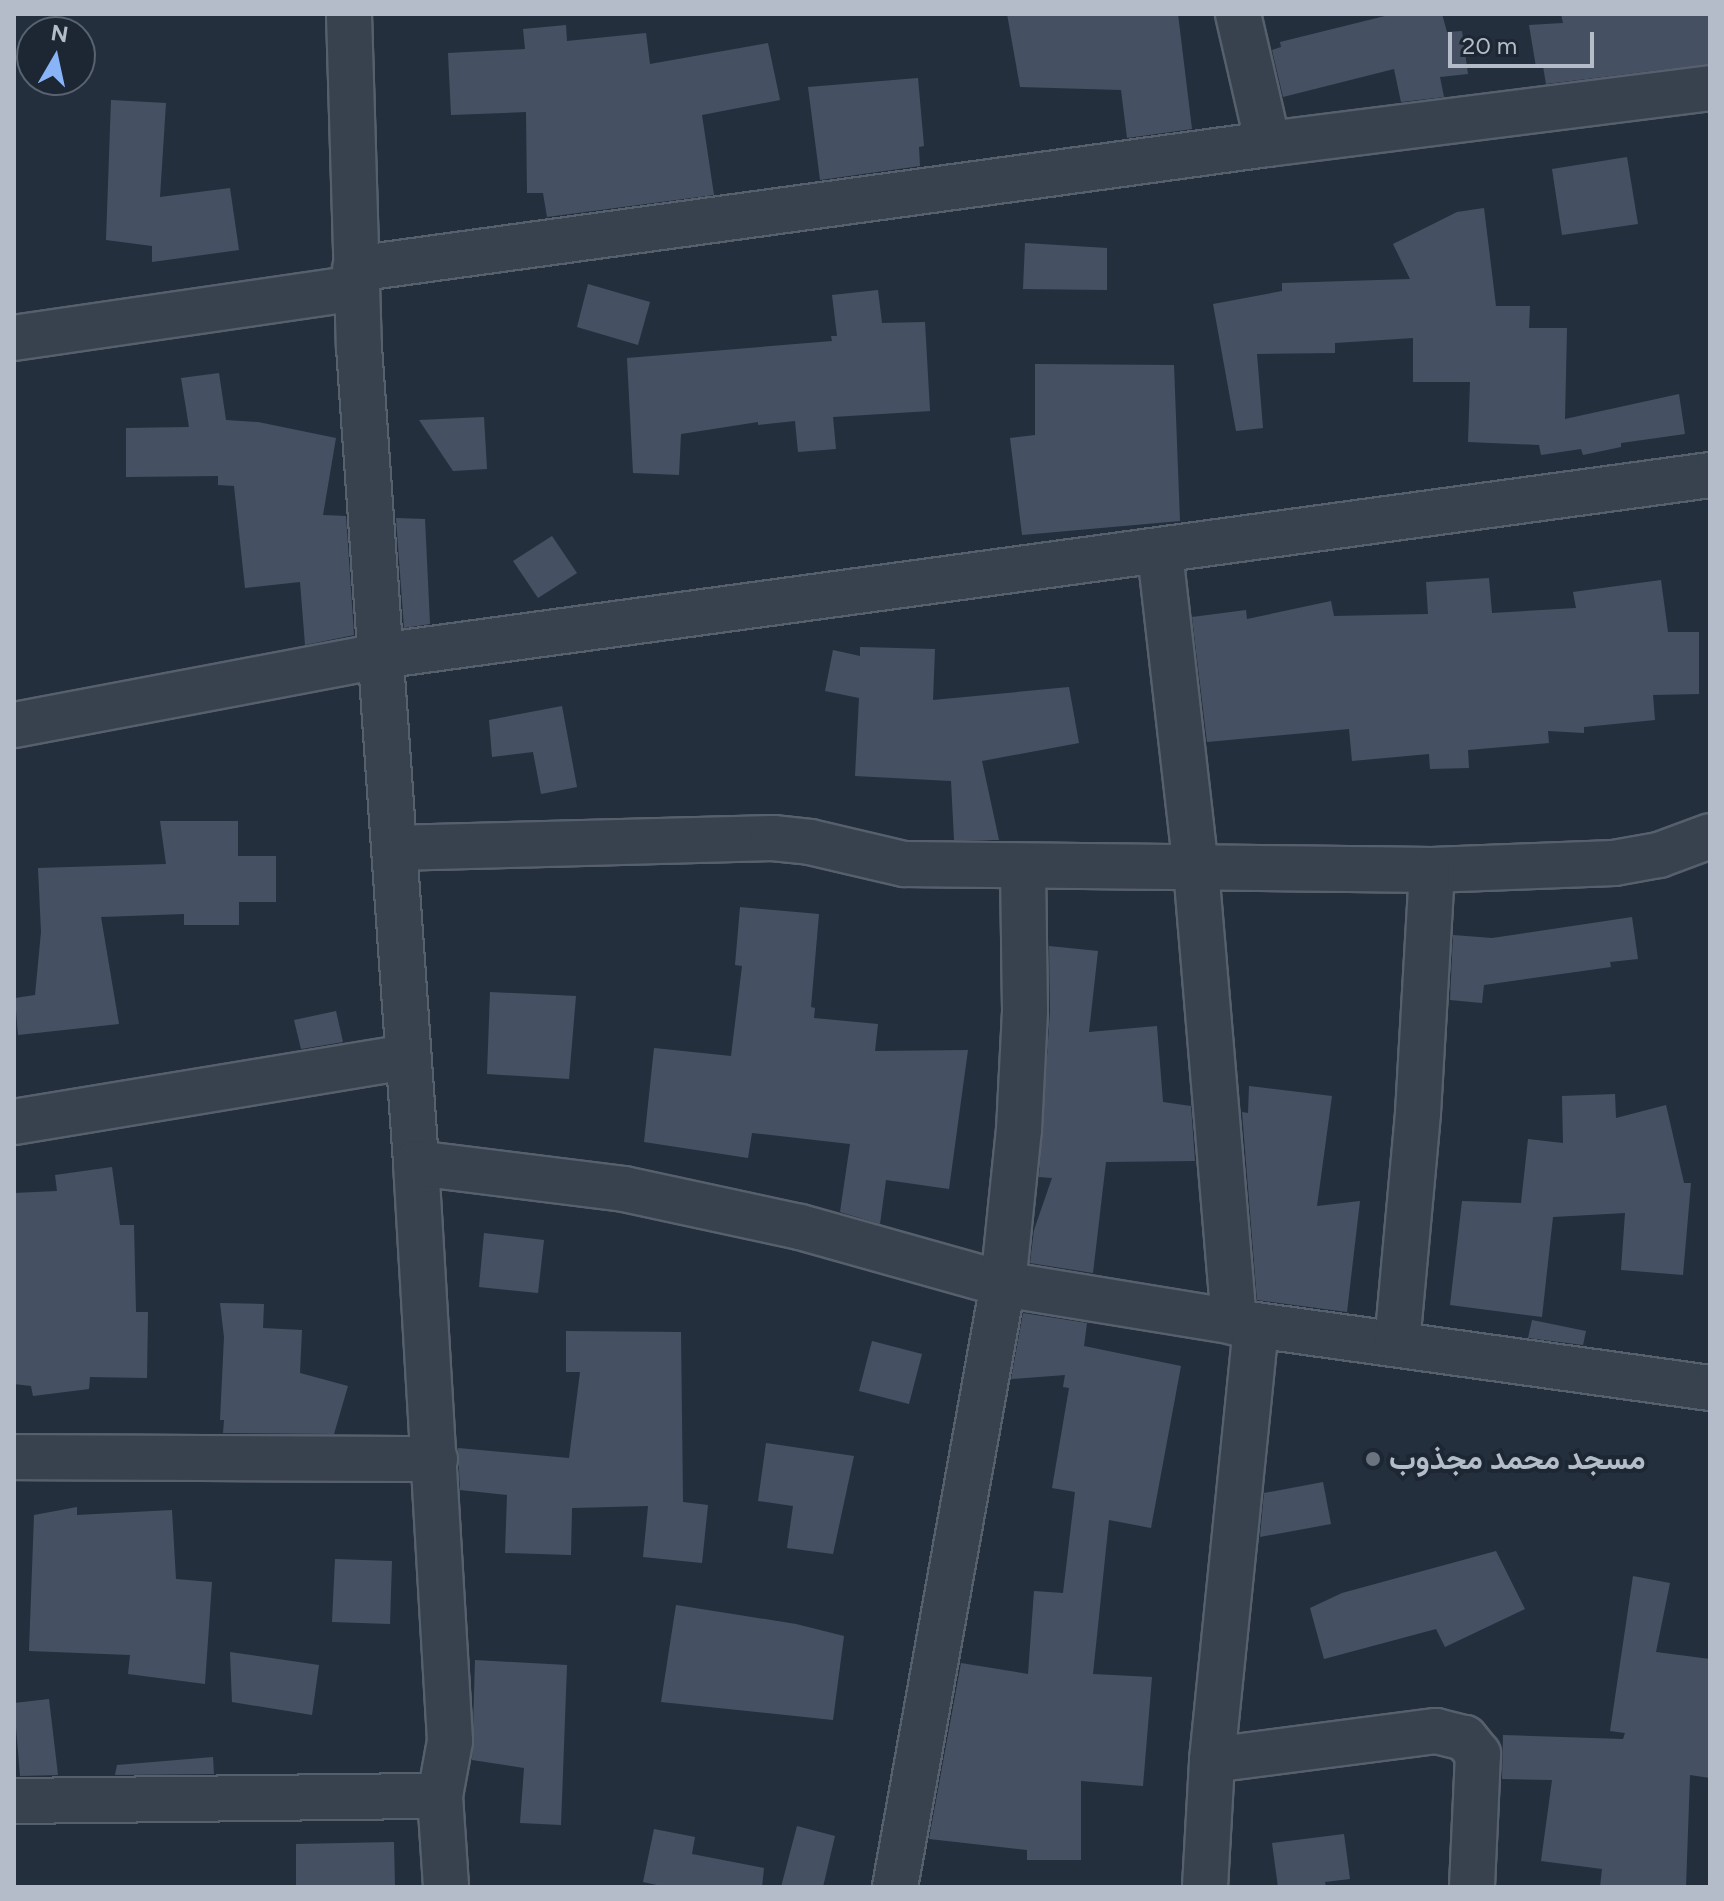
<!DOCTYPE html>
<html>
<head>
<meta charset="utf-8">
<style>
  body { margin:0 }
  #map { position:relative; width:1724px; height:1901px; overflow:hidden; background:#242f3e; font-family:Figtree,Vazirmatn,sans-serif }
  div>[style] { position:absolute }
  .building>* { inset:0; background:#455162 }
  .roads { filter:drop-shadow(2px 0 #565f6c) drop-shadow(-2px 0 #565f6c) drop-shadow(0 2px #565f6c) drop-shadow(0 -2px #565f6c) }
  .street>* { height:44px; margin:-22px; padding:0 22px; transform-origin:22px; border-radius:22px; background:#38414e }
  .dots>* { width:22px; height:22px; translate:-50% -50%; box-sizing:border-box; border:4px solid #1d2633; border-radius:50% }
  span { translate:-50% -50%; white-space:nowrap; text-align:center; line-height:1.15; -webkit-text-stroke:8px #1d2633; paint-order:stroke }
  .poi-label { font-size:30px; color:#b4bcc9; font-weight:700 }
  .left { translate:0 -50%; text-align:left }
  .frame { position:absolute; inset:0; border:16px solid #b4bcc9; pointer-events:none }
  .north { position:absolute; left:16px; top:16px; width:80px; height:80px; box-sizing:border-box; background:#1d2633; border:2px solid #59626f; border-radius:50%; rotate:9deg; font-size:22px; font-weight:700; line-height:32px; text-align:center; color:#b4bcc9 }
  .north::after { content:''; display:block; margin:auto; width:28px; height:36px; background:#8ab4f8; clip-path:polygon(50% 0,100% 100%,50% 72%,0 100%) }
  .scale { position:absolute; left:1448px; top:32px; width:146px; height:36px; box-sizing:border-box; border:4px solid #b4bcc9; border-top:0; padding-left:10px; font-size:24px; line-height:28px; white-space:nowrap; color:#b4bcc9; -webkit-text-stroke:6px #1d2633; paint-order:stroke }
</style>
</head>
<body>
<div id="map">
  <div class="building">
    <i style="clip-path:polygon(1007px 14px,1178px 14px,1192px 129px,1127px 138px,1121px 90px,1020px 87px)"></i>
    <i style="clip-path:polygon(1393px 14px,1442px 14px,1447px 32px,1462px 31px,1468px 74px,1440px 77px,1444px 97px,1401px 102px,1394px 69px,1283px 97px,1272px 50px,1281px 47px,1280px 42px)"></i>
    <i style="clip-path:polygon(1561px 14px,1710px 14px,1710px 64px,1546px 84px,1543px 66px,1536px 67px,1529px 25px,1563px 23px)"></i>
    <i style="clip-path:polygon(566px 25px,567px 41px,646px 33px,650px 64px,768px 43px,780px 100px,702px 115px,714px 195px,547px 217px,543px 193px,527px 193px,526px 112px,451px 115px,448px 53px,525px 49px,523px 29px)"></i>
    <i style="clip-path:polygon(918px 78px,924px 146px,919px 147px,920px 166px,820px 180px,808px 87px)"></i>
    <i style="clip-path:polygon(111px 100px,166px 103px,160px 197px,230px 188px,239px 250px,152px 262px,152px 246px,106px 240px)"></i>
    <i style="clip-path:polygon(1627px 157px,1638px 224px,1562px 235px,1552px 169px)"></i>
    <i style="clip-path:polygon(1484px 208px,1496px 306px,1530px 306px,1529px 328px,1567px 328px,1565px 419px,1679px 394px,1685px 434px,1621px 443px,1621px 447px,1583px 455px,1581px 449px,1541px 455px,1539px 445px,1468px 442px,1470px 382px,1413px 382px,1413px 338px,1335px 343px,1335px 353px,1257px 354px,1263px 428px,1236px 431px,1213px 304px,1282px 291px,1282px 283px,1410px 279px,1393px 244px,1457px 212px)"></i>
    <i style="clip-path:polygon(1025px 243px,1107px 248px,1107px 290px,1023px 289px)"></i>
    <i style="clip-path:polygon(588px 284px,650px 302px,638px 345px,577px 327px)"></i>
    <i style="clip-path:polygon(878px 290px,882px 323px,925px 322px,930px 411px,833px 417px,836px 449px,798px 452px,795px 421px,758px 425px,758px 422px,681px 434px,679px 475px,633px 473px,627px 358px,832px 341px,831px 336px,837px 336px,832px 295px)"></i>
    <i style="clip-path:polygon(1035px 364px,1174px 365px,1180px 521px,1022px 535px,1010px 438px,1035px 435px)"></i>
    <i style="clip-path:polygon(219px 373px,226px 420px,258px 422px,336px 438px,323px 515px,346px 516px,354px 635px,305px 645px,300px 582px,245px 588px,234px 486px,218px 485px,218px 476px,126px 477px,126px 428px,189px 427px,181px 378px)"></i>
    <i style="clip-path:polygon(484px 417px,487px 469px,453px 471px,419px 420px)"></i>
    <i style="clip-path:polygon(396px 518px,425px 519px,430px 624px,404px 628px)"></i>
    <i style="clip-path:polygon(552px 536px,577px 573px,538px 598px,513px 561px)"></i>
    <i style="clip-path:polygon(1489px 578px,1492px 613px,1576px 608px,1573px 592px,1661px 580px,1668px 632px,1699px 632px,1699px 694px,1653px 695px,1655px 720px,1584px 727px,1584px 733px,1548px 731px,1549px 743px,1468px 750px,1469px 768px,1430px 769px,1429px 754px,1352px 761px,1349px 729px,1207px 742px,1192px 617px,1246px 610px,1247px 619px,1331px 601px,1334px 616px,1428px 614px,1426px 582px)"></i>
    <i style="clip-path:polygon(860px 647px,935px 649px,933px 700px,1069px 687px,1079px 743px,982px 761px,999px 840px,954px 840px,951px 781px,855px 776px,859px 698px,825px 691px,833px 650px,860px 656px)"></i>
    <i style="clip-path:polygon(562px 706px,577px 787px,541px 794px,533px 752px,492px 757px,489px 720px)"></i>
    <i style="clip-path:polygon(160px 821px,238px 821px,238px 856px,276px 856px,276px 902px,239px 902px,239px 925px,184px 925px,184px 914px,101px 917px,119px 1024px,18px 1035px,15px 998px,35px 995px,41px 932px,38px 868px,166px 864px)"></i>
    <i style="clip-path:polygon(740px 907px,819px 914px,811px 1007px,815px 1008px,814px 1018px,878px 1024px,875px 1051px,968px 1050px,949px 1189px,886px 1180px,880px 1224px,840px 1212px,850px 1144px,752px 1133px,748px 1158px,644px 1142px,654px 1048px,731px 1056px,742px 966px,735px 965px)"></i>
    <i style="clip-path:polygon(1632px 917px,1638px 959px,1610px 962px,1611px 967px,1484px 985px,1482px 1003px,1450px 1000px,1453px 935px,1492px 938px)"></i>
    <i style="clip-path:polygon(1049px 946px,1098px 951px,1089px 1032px,1157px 1026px,1163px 1102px,1191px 1106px,1195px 1161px,1106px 1162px,1093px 1273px,1030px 1263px,1034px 1230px,1052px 1178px,1039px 1177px,1050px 1011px)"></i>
    <i style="clip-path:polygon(490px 992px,576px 996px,569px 1079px,487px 1074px)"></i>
    <i style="clip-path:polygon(336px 1011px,343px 1042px,301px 1049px,294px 1020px)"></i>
    <i style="clip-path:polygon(1249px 1086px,1332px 1096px,1317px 1206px,1360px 1201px,1347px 1312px,1257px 1300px,1242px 1112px,1248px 1113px)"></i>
    <i style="clip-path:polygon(1615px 1094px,1616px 1118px,1666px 1105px,1684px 1183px,1691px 1183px,1683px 1275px,1621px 1270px,1625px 1213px,1553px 1217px,1542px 1317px,1450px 1305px,1462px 1201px,1521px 1203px,1528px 1139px,1563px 1143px,1562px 1096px)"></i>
    <i style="clip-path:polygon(112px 1167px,120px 1225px,134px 1225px,136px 1312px,148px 1312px,147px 1378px,90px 1377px,89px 1389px,33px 1396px,31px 1386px,14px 1384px,14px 1193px,57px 1191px,55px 1175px)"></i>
    <i style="clip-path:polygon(484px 1233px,544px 1240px,538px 1293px,479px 1287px)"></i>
    <i style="clip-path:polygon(220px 1303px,264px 1304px,263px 1328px,302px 1330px,300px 1373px,348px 1386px,334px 1434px,223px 1433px,224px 1420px,220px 1420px,224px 1337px)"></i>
    <i style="clip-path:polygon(1023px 1313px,1087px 1323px,1084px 1346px,1181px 1366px,1151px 1528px,1109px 1520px,1093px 1674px,1152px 1677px,1143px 1786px,1081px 1781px,1081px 1860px,1027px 1860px,1027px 1850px,929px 1839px,961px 1663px,1028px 1674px,1034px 1591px,1063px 1593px,1075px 1492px,1052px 1488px,1069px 1388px,1063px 1387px,1065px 1375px,1011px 1379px)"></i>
    <i style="clip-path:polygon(1532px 1320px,1586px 1331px,1583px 1345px,1528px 1338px)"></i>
    <i style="clip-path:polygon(566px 1331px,681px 1332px,683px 1502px,708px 1505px,702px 1563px,643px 1557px,648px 1506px,572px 1508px,571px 1555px,505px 1553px,507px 1495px,460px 1490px,458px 1448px,569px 1458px,580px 1372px,566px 1372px)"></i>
    <i style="clip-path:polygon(872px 1341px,922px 1354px,909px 1404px,859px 1391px)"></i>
    <i style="clip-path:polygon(766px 1443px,854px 1456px,833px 1554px,787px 1548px,793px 1506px,758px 1501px)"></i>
    <i style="clip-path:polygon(1323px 1482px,1331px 1524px,1260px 1537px,1264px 1493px)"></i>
    <i style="clip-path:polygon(77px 1507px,77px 1515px,172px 1510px,176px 1579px,212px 1582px,205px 1684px,128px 1674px,130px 1655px,29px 1651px,34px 1515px)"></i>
    <i style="clip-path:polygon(1496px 1551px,1525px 1609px,1445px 1647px,1436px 1629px,1324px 1659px,1310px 1608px,1342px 1593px)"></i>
    <i style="clip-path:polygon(335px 1559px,392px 1561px,390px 1624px,332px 1622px)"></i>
    <i style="clip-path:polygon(1633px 1576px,1670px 1583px,1656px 1652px,1710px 1659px,1710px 1778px,1690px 1775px,1686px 1887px,1600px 1887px,1602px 1869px,1541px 1861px,1552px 1780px,1502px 1779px,1503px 1735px,1623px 1739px,1625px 1733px,1610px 1731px)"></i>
    <i style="clip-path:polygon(676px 1605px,796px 1624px,844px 1636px,833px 1720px,661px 1702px)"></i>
    <i style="clip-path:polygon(230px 1652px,319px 1665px,312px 1715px,232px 1702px)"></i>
    <i style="clip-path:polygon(475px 1660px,567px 1665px,561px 1825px,520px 1823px,524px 1768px,472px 1760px)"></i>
    <i style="clip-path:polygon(49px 1699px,58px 1775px,20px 1776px,14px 1703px)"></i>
    <i style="clip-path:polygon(213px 1757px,214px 1774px,115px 1775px,117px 1765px)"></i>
    <i style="clip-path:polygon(797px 1826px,835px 1836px,823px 1887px,781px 1887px)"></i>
    <i style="clip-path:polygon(654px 1829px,695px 1837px,692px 1854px,764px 1868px,762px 1887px,666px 1887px,643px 1882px)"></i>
    <i style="clip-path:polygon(1344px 1834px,1350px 1879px,1325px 1882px,1326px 1887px,1278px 1887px,1272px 1843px)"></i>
    <i style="clip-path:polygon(394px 1842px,395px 1887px,296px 1887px,296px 1844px)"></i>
  </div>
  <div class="roads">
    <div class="street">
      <i style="left:349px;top:14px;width:333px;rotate:88.3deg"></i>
      <i style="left:359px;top:347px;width:818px;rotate:86deg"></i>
      <i style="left:416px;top:1163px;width:579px;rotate:86.63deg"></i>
      <i style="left:450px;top:1741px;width:56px;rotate:100.3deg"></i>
      <i style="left:440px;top:1796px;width:91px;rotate:86.2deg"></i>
      <i style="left:1238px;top:14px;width:133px;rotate:77deg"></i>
      <i style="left:355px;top:269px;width:922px;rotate:-7.8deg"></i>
      <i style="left:1268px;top:144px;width:446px;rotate:-7.2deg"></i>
      <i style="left:14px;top:338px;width:346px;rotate:-8.3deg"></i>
      <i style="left:1160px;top:553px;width:318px;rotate:83.5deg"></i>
      <i style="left:1196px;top:869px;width:455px;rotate:85.2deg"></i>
      <i style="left:14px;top:725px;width:372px;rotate:-10.7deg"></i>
      <i style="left:380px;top:656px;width:1342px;rotate:-7.75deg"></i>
      <i style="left:394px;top:848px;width:379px;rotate:-1.5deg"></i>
      <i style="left:773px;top:838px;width:37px;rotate:6deg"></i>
      <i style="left:810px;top:842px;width:97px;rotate:13.2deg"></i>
      <i style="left:904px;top:864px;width:528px;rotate:0.65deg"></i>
      <i style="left:1432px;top:870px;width:182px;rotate:-2.2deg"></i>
      <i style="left:1614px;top:863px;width:46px;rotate:-10.1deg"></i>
      <i style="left:1659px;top:855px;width:54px;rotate:-20.4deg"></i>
      <i style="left:14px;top:1122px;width:398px;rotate:-9.4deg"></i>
      <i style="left:416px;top:1163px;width:210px;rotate:7.1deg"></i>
      <i style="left:624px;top:1189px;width:180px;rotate:12.2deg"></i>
      <i style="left:800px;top:1227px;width:211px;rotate:15.7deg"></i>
      <i style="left:1003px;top:1284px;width:234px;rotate:9.3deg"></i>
      <i style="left:1234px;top:1322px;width:481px;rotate:7.9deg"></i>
      <i style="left:1397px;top:1344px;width:232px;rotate:-84.8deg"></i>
      <i style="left:1418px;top:1113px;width:243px;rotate:-86.7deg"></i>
      <i style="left:14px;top:1457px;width:421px;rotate:0.3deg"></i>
      <i style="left:1212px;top:1760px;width:226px;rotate:-7.4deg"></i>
      <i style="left:1436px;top:1731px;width:30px;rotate:14deg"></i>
      <i style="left:1465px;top:1738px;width:21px;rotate:51deg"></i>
      <i style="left:1478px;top:1754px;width:133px;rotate:92.6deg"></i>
      <i style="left:14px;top:1801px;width:426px;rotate:-0.7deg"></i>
      <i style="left:895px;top:1887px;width:613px;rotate:-79.85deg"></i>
      <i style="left:1003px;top:1284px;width:155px;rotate:-84.1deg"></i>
      <i style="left:1019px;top:1130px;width:120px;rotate:-87.1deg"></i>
      <i style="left:1025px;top:1010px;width:144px;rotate:-90.8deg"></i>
      <i style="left:1205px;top:1887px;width:127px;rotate:-86.8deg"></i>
      <i style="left:1212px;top:1760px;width:437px;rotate:-84.2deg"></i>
    </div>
  </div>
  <div class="dots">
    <i style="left:1373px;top:1459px;background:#6b7280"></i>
  </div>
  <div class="poi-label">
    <span class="left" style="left:1389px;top:1459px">مسجد محمد مجذوب</span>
  </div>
  <div class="frame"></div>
  <div class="north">N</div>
  <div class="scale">20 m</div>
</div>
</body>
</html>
